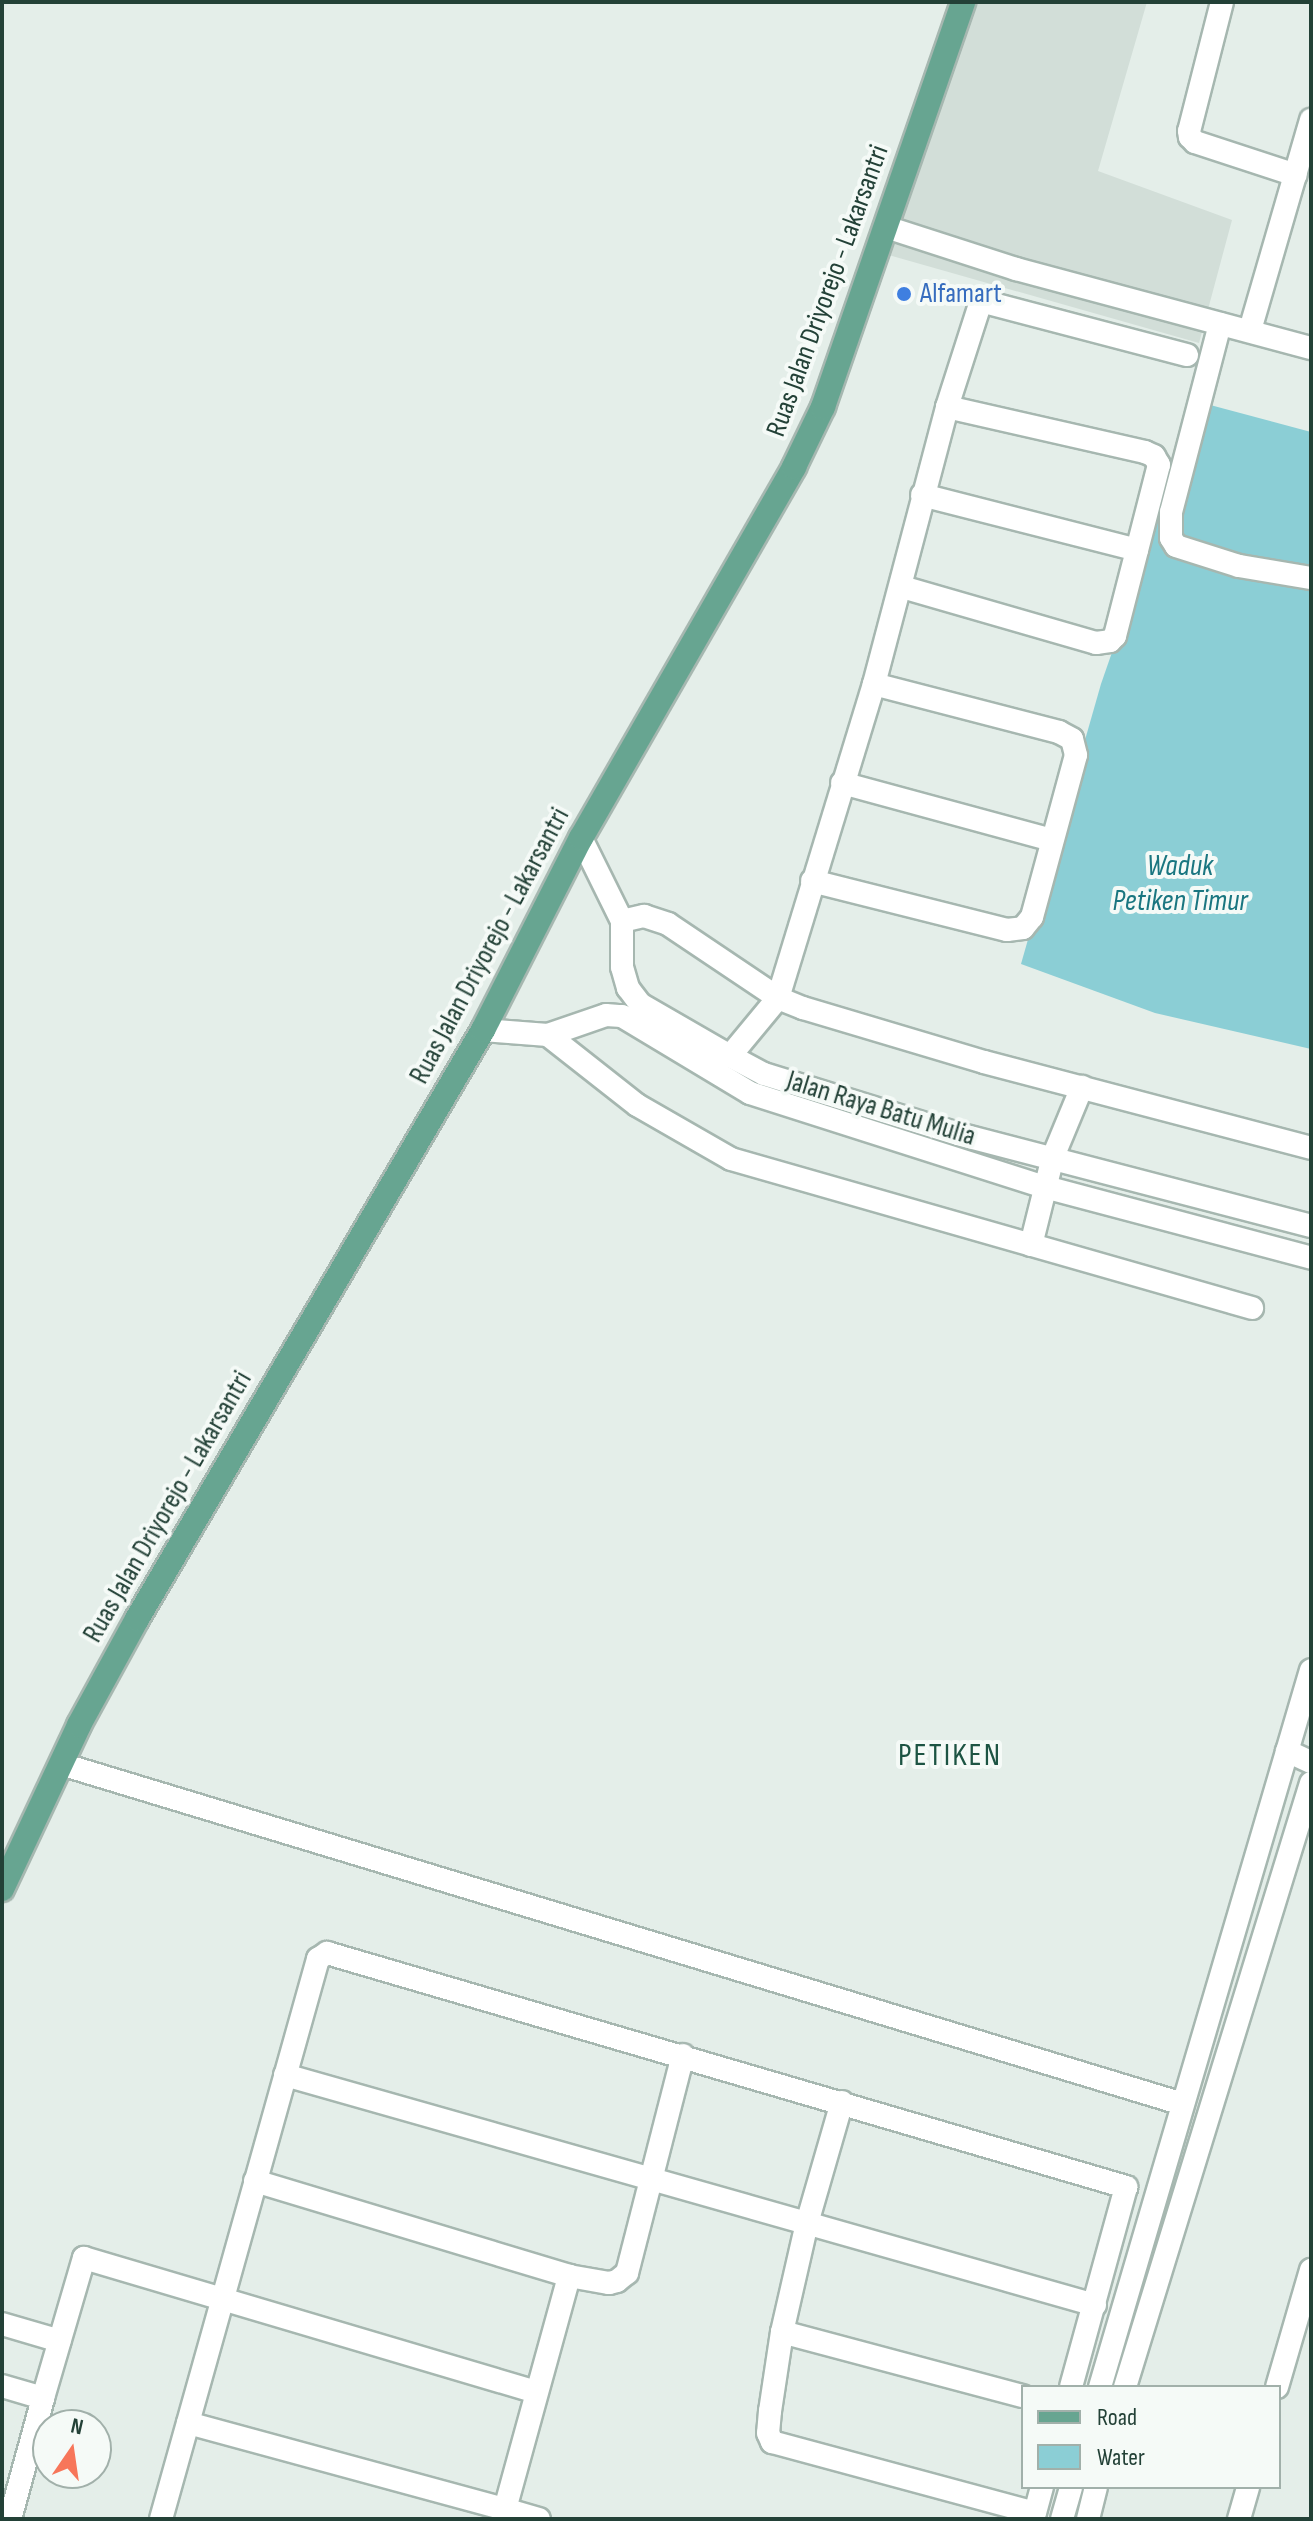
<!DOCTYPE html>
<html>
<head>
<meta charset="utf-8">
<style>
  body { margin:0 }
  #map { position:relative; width:1313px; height:2521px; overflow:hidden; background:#e4eee9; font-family:"Sofia Sans Condensed",sans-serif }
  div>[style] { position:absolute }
  .built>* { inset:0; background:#d2ded8 }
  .water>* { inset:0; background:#8bced5 }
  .roads { filter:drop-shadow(2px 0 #a6b7b0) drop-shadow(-2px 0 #a6b7b0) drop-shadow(0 2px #a6b7b0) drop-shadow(0 -2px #a6b7b0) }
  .minor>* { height:22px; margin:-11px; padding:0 11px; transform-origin:11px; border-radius:11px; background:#fff }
  .major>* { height:24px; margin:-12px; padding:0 12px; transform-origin:12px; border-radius:12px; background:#67a591 }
  .dots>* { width:22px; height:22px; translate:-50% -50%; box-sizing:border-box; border:4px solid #f5faf7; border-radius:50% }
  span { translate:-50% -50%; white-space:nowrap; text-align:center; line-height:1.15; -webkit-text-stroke:8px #f5faf7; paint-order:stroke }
  .street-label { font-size:28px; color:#234137 }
  .shop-label { font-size:28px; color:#366cbe }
  .left { translate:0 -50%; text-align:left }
  .water-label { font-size:30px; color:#1a7680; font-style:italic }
  .quarter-label { font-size:32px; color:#1d5443; letter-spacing:2px }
  .frame { position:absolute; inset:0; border:4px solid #234137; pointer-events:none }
  .legend { position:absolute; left:1021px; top:2385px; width:260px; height:104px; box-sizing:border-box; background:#f5faf7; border:2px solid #a1b0aa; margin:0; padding:10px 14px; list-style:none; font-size:24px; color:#234137 }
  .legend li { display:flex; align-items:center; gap:16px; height:40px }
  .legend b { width:40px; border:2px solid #a1b0aa }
  .north { position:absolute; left:32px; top:2409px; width:80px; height:80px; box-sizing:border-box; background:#f5faf7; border:2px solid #a1b0aa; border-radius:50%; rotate:13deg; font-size:22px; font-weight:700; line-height:32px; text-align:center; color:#234137 }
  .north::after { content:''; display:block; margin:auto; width:28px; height:36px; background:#f7765a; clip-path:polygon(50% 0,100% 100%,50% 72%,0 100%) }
</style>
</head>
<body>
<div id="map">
  <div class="built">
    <i style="clip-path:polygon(973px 2px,1147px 2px,1098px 171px,1232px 220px,1199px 343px,878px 252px)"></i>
  </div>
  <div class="water">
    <i style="clip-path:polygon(1199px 402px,1311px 432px,1311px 1049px,1155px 1013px,1021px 964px,1101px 684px)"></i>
  </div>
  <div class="roads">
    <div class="minor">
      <i style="left:1222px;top:2px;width:133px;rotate:104.3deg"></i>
      <i style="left:1189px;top:131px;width:6px;rotate:81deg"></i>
      <i style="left:1190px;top:137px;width:7px;rotate:45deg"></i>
      <i style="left:1195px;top:142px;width:106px;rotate:18.1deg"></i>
      <i style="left:886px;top:227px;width:137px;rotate:17.9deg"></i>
      <i style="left:1016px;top:269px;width:305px;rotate:15deg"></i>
      <i style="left:1220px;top:324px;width:194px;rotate:104.6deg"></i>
      <i style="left:1171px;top:512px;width:26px;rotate:90deg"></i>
      <i style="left:1171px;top:538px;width:9px;rotate:58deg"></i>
      <i style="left:1176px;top:546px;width:66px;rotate:17.6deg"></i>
      <i style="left:1239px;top:566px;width:73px;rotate:9.5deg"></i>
      <i style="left:1250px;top:330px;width:219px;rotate:-73.8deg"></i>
      <i style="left:922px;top:495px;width:222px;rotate:14.3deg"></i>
      <i style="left:902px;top:587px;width:202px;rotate:16.1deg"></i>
      <i style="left:1096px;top:643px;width:14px;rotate:-8deg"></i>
      <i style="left:1110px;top:641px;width:7px;rotate:-45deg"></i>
      <i style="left:1115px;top:636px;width:177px;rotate:-75.6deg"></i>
      <i style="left:1159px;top:465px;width:10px;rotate:-119deg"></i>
      <i style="left:1154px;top:456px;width:10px;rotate:-156deg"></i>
      <i style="left:1145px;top:452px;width:203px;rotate:-167.2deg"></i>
      <i style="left:842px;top:783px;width:218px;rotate:15.2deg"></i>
      <i style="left:581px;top:838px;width:93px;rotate:63.7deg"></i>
      <i style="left:622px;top:921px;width:46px;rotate:90deg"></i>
      <i style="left:622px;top:967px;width:22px;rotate:74deg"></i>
      <i style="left:628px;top:988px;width:20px;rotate:53deg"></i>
      <i style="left:640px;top:1004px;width:104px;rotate:30deg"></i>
      <i style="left:730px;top:1056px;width:38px;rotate:28deg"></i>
      <i style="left:764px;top:1074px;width:203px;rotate:17.2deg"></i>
      <i style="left:958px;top:1134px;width:365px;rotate:14.6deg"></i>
      <i style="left:812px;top:881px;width:201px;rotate:14.1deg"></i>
      <i style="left:1007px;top:930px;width:16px;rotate:-7deg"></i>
      <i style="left:1023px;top:928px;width:14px;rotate:-51deg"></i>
      <i style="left:1032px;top:917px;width:168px;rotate:-74.8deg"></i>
      <i style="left:1076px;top:755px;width:16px;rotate:-104deg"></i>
      <i style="left:1072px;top:739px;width:15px;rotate:-152deg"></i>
      <i style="left:1059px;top:732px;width:191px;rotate:-165.5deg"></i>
      <i style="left:622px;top:921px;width:23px;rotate:-13deg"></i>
      <i style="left:644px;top:916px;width:25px;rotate:18deg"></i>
      <i style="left:668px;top:924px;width:133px;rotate:33.9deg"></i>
      <i style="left:778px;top:998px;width:27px;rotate:22deg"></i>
      <i style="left:803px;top:1008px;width:189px;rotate:16.6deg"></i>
      <i style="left:984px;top:1062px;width:338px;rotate:14.7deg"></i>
      <i style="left:483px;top:1030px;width:65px;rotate:4.4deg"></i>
      <i style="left:548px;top:1035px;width:61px;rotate:-19deg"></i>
      <i style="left:606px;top:1015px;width:16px;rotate:4deg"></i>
      <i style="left:622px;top:1016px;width:149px;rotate:31deg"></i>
      <i style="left:750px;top:1093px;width:310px;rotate:17.7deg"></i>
      <i style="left:1045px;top:1187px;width:275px;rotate:14.9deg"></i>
      <i style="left:548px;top:1035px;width:113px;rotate:38.2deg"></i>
      <i style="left:637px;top:1105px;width:108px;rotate:29.9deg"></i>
      <i style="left:731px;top:1159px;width:542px;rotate:15.96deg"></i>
      <i style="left:730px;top:1056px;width:75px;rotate:-50.4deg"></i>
      <i style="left:778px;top:998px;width:328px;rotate:-73deg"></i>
      <i style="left:874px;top:684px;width:286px;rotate:-75.2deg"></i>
      <i style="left:947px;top:407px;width:111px;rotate:-72.2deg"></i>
      <i style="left:981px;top:301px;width:213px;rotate:14.7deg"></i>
      <i style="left:1031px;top:1245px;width:91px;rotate:-76deg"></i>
      <i style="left:1053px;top:1157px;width:76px;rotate:-67.5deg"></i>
      <i style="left:1287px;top:1751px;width:26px;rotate:25deg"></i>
      <i style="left:61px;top:1764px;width:1172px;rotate:16.86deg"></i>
      <i style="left:285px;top:2075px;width:842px;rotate:15.85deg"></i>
      <i style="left:842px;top:2102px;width:126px;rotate:106.1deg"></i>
      <i style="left:807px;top:2223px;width:112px;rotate:102.9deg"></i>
      <i style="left:782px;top:2332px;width:80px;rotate:98.6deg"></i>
      <i style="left:770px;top:2411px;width:22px;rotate:95deg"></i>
      <i style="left:768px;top:2433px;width:10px;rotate:66deg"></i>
      <i style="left:772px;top:2442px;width:272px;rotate:15.1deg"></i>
      <i style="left:1035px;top:2513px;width:27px;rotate:-75deg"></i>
      <i style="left:255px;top:2181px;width:328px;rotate:16.8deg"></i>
      <i style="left:2px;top:2324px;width:60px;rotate:16.3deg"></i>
      <i style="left:782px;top:2332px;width:249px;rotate:14.9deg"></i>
      <i style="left:2px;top:2386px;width:43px;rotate:16.3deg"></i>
      <i style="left:43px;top:2398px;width:146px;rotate:-73.7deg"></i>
      <i style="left:84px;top:2258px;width:470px;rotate:16.5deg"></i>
      <i style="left:1100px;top:2387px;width:747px;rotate:-73.6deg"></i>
      <i style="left:1125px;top:2387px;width:632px;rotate:-72.88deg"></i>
      <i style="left:1277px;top:2387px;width:122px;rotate:-73.8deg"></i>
      <i style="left:188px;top:2423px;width:328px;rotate:15.2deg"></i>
      <i style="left:10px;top:2519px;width:125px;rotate:-74.7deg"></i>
      <i style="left:161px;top:2519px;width:582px;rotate:-74.34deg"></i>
      <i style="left:318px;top:1959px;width:11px;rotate:-34deg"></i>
      <i style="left:327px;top:1953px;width:833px;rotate:16.32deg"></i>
      <i style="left:1126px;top:2187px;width:207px;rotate:105.4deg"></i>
      <i style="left:539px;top:2519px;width:35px;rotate:-164deg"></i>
      <i style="left:505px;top:2509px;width:242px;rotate:-74.6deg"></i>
      <i style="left:569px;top:2276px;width:41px;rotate:9.9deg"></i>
      <i style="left:609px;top:2283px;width:8px;rotate:-14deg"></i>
      <i style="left:617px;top:2281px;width:13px;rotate:-39deg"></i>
      <i style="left:627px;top:2273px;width:225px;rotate:-75.6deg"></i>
      <i style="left:1062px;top:2519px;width:33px;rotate:-74deg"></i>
      <i style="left:1088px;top:2519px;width:33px;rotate:-76deg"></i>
      <i style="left:1239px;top:2519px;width:33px;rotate:-74deg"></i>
    </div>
    <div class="major">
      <i style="left:2px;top:1889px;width:181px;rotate:-64.8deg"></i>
      <i style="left:79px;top:1725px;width:121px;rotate:-61.3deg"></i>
      <i style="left:137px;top:1619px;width:683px;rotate:-59.57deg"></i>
      <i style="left:483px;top:1030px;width:216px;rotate:-63deg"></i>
      <i style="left:581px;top:838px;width:428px;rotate:-60.1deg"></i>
      <i style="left:794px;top:467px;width:67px;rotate:-64.2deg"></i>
      <i style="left:823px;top:407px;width:429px;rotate:-70.9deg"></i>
    </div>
  </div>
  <div class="dots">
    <i style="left:904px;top:294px;background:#3f7fe0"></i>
  </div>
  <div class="street-label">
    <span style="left:828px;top:291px;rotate:-70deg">Ruas Jalan Driyorejo - Lakarsantri</span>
    <span style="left:490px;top:946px;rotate:-62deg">Ruas Jalan Driyorejo - Lakarsantri</span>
    <span style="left:881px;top:1109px;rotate:17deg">Jalan Raya Batu Mulia</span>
    <span style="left:168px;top:1507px;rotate:-60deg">Ruas Jalan Driyorejo - Lakarsantri</span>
  </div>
  <div class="shop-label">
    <span class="left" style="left:920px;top:294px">Alfamart</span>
  </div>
  <div class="water-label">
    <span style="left:1180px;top:883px">Waduk<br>Petiken Timur</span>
  </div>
  <div class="quarter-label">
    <span style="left:950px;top:1756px">PETIKEN</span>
  </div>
  <div class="frame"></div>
  <ul class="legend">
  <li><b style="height:10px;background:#67a591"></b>Road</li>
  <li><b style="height:22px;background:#8bced5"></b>Water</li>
  </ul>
  <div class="north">N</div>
</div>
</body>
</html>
